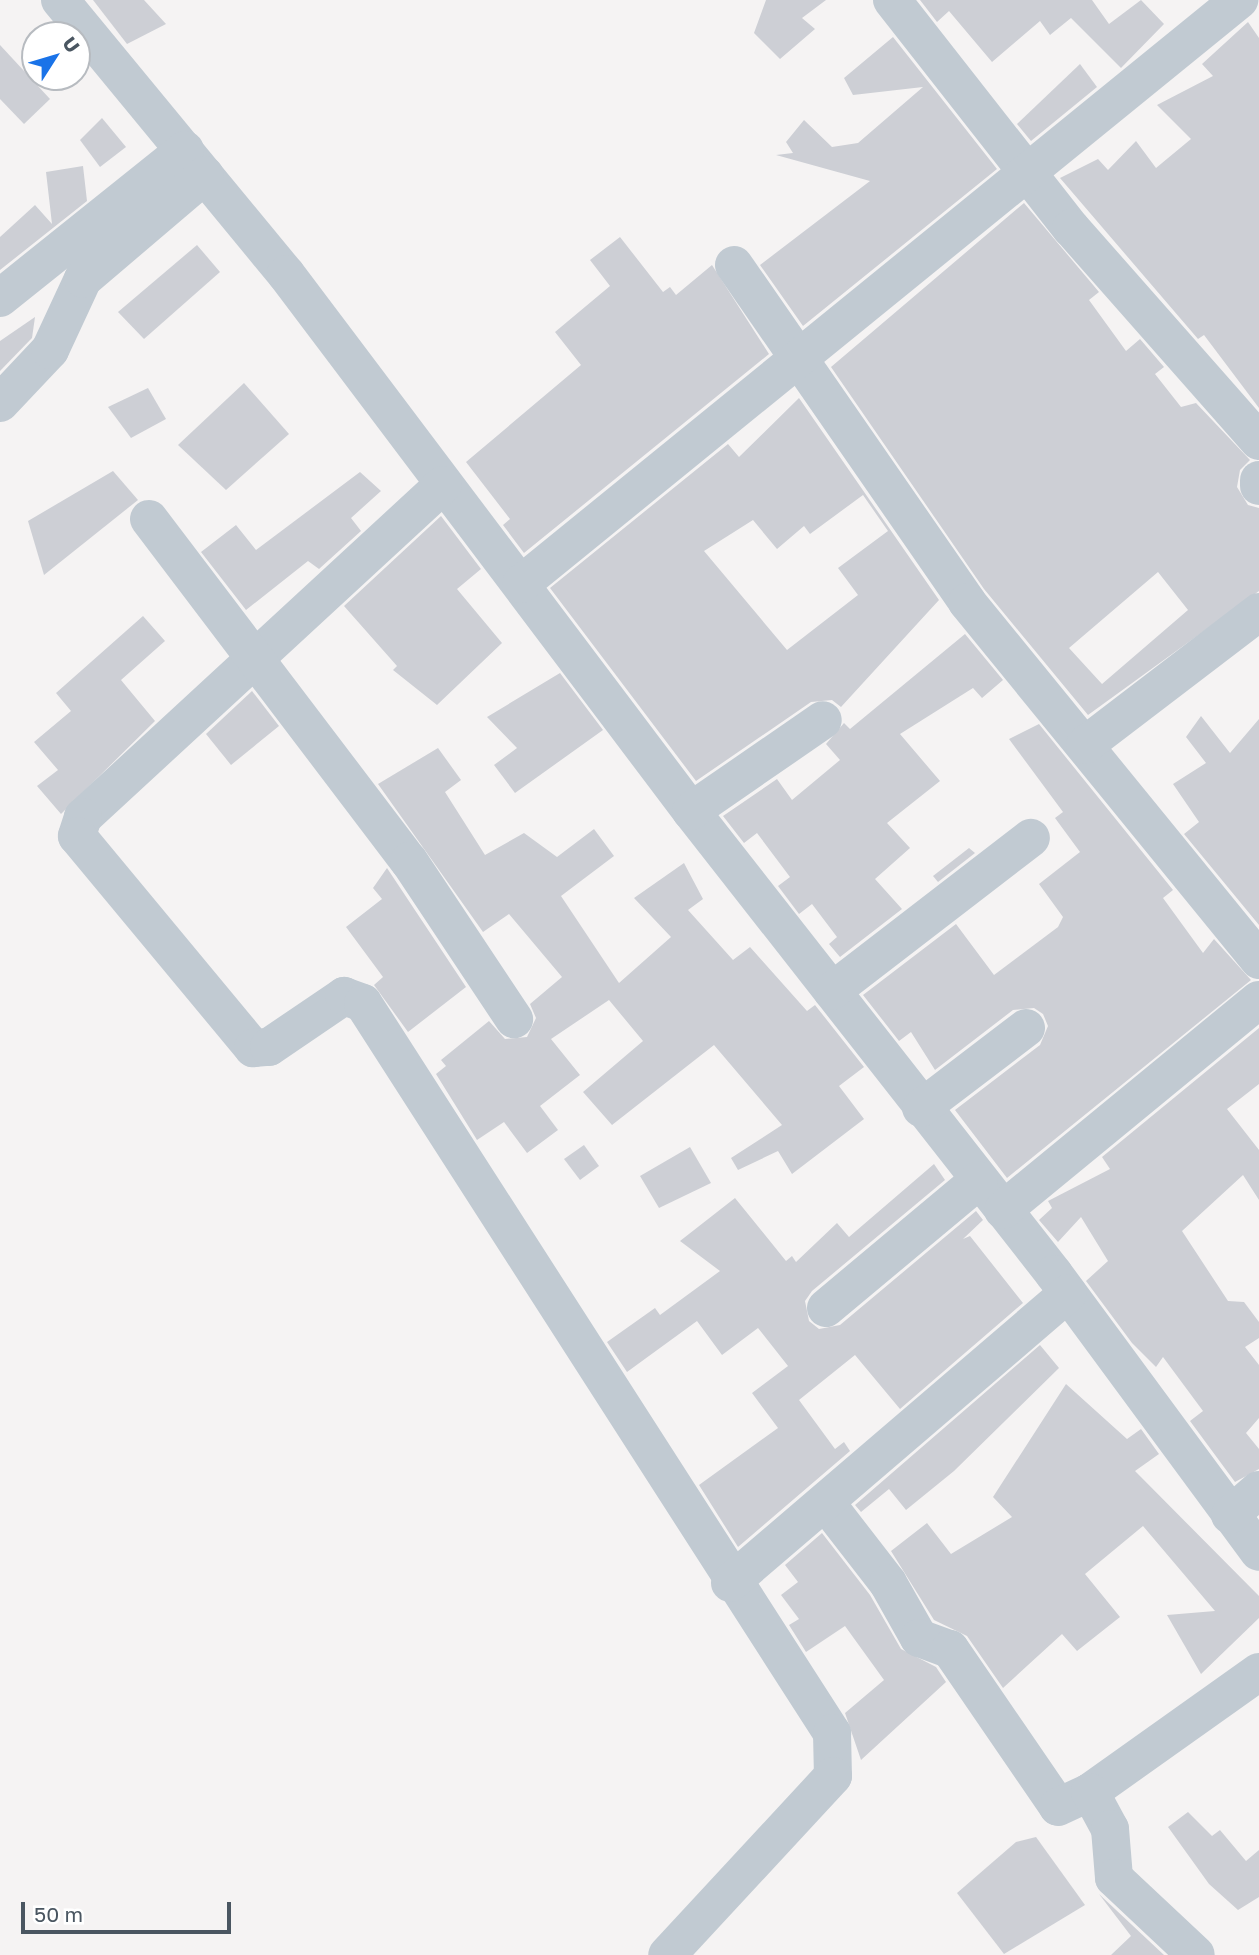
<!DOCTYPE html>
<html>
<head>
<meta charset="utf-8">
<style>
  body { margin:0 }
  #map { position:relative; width:1259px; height:1955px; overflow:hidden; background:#f5f3f3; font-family:"Golos Text",sans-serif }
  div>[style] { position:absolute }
  .building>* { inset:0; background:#cdcfd5 }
  .minor>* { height:38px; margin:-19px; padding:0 19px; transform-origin:19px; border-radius:19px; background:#c1cad2 }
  span { translate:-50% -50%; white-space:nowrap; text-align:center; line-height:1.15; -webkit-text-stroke:5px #fff; paint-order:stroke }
  .north { position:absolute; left:21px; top:21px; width:70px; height:70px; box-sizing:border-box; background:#fff; border:2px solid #b7bbc0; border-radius:50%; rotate:53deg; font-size:19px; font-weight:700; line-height:28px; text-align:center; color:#4a5661 }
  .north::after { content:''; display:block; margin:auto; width:24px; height:32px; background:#1a73e8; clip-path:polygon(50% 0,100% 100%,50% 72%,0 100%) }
  .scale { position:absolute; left:21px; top:1902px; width:210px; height:32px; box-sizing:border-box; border:4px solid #4a5661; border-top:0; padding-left:9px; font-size:21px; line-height:24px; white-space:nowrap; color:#4a5661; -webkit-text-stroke:5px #fff; paint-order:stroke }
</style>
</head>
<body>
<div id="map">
  <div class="building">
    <i style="clip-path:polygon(93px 0,144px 0,166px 24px,127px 44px)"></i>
    <i style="clip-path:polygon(766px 0,826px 0,802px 18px,815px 29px,780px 59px,754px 33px)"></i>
    <i style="clip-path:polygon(920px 0,1092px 0,1109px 24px,1141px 0,1164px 24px,1121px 68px,1071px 18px,1050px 35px,1040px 21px,992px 62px,949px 11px,937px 22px)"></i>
    <i style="clip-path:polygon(1248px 22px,1259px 38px,1259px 408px,1204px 335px,1198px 339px,1060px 178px,1098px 159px,1108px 170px,1136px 141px,1156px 168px,1191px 139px,1157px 105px,1213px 76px,1202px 64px)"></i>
    <i style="clip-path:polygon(893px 37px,997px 169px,803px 326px,760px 265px,870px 181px,776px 155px,793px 153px,786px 142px,804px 120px,832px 147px,858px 143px,923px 87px,853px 95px,844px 78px)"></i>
    <i style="clip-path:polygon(0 45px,50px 99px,24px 124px,0 99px)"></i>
    <i style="clip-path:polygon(1080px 64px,1097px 87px,1031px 141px,1017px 124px)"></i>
    <i style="clip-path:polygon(102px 118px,126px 147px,100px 167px,80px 140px)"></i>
    <i style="clip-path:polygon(83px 166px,87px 201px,0 270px,0 237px,35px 205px,52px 224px,46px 172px)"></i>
    <i style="clip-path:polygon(evenodd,1024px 203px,1099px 292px,1089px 300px,1126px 351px,1140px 339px,1164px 367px,1155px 374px,1181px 407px,1196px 403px,1250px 460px,1240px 470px,1237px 487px,1248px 505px,1259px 508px,1259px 591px,1088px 715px,984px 589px,831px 367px,1024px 203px,1158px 572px,1188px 610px,1102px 684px,1069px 648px,1158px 572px)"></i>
    <i style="clip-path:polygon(620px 237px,663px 292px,670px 287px,676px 295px,712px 265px,769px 354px,524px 553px,503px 525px,510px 519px,466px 462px,581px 365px,555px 332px,610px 286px,590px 260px)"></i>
    <i style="clip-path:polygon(197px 245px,220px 272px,144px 339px,118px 312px)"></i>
    <i style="clip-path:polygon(35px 317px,32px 338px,0 371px,0 341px)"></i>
    <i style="clip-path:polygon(244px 383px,289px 434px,226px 490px,178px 445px)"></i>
    <i style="clip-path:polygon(148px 388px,166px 419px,131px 438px,108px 407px)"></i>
    <i style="clip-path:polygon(evenodd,799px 398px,939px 600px,841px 707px,832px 700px,811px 702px,696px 781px,550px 588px,728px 444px,739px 457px,799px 398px,863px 495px,888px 531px,838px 568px,858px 595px,787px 650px,704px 551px,753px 520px,777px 549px,804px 526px,810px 534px,863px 495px)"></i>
    <i style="clip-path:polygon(113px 471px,138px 500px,44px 575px,28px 521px)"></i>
    <i style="clip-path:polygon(360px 472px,381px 491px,351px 518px,361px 531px,319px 569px,308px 561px,246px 610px,201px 552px,236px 525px,256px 550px)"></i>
    <i style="clip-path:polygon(441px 516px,481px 569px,457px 589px,502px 643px,437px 705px,393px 670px,397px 666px,344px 606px)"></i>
    <i style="clip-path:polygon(143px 616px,165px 641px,121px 680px,155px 721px,61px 814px,37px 786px,58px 770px,34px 742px,71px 711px,56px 693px)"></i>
    <i style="clip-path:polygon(965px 634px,1003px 680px,982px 698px,973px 688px,900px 734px,940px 781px,887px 823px,910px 848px,875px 879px,902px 909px,840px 957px,829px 944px,837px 937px,812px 904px,799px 914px,778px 886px,790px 877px,757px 833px,744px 843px,723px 816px,777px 779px,792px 800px,840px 760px,826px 744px,844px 723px,850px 729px)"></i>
    <i style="clip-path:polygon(560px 673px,603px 730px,515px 793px,494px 765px,517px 748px,487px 717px)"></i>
    <i style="clip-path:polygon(252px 691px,279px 726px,231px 765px,206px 734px)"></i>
    <i style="clip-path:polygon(1201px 716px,1230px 753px,1259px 719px,1259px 925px,1184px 834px,1199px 822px,1173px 784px,1206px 763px,1186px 737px)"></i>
    <i style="clip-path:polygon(1039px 724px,1173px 890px,1163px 898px,1203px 953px,1214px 939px,1251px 980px,1007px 1178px,955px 1110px,1040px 1045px,1048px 1026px,1043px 1014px,1034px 1008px,1013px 1010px,935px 1070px,911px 1032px,899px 1041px,863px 995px,956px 924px,994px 975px,1058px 927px,1063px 917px,1039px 884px,1080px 852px,1055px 818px,1063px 812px,1009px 739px)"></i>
    <i style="clip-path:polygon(438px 748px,461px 780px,445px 792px,485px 855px,524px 833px,557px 857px,594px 829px,614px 856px,561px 896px,619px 983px,671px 937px,634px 898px,684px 863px,703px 899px,688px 910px,733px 960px,750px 947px,807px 1011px,815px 1005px,864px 1067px,839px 1086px,864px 1119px,792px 1174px,778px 1151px,738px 1170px,731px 1158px,782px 1125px,714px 1045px,612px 1125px,583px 1092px,643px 1041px,609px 1000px,551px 1039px,580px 1075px,540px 1106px,558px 1130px,527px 1153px,504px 1122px,477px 1140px,436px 1074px,446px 1066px,441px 1060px,489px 1021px,505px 1039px,527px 1037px,536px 1018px,530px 1004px,562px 977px,509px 914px,483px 932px,378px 784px)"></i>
    <i style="clip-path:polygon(969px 848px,975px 853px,938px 882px,933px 876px)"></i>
    <i style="clip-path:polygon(387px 868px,466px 987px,408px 1032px,374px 985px,383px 977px,346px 927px,382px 899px,373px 888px)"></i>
    <i style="clip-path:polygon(1259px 1028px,1259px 1084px,1227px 1109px,1259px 1150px,1259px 1200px,1243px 1175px,1182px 1231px,1228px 1301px,1244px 1302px,1259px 1322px,1259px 1338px,1245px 1347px,1259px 1365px,1259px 1418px,1246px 1433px,1259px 1449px,1259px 1469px,1235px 1482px,1190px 1421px,1203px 1411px,1163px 1357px,1156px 1367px,1132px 1343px,1086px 1281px,1108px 1261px,1081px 1217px,1058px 1242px,1039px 1220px,1052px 1208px,1048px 1201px,1110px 1169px,1102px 1157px)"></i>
    <i style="clip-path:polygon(584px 1145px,599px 1166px,580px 1180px,564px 1159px)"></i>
    <i style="clip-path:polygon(690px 1147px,711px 1183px,659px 1208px,640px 1176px)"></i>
    <i style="clip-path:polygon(934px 1164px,945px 1180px,812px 1291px,805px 1301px,809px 1321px,819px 1329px,840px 1325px,976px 1211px,983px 1220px,963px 1239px,970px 1236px,1023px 1303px,900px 1409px,855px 1355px,799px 1400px,835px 1449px,844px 1442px,850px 1451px,738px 1547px,699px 1485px,778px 1428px,752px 1393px,788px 1366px,758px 1328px,722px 1355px,697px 1321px,627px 1372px,607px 1342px,655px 1308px,660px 1315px,720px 1271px,680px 1241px,735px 1198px,786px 1261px,792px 1256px,796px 1262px,837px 1223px,849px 1237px)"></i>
    <i style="clip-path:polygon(1040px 1345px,1059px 1368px,954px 1471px,906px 1510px,889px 1489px,861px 1512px,855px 1505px)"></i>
    <i style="clip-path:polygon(1066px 1384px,1127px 1439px,1141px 1429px,1159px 1454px,1135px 1471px,1259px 1596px,1259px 1618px,1201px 1674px,1167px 1615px,1215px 1611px,1143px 1526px,1085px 1574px,1120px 1617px,1077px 1651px,1062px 1634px,1003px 1688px,967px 1636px,934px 1620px,891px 1551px,927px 1523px,951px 1554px,1012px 1517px,993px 1497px)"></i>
    <i style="clip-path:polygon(822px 1533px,870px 1595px,901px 1649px,936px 1667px,946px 1682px,861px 1760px,845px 1713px,884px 1680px,845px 1626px,806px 1652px,789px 1625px,799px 1619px,781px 1595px,798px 1582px,785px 1565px)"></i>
    <i style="clip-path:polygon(1188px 1812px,1212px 1836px,1220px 1830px,1246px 1861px,1259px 1850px,1259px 1897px,1238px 1910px,1209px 1884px,1168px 1827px)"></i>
    <i style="clip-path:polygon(1036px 1837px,1085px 1905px,1004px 1954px,957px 1893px,1016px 1842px)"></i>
    <i style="clip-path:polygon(1099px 1894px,1164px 1955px,1111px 1955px,1131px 1936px)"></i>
  </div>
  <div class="minor">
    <i style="left:60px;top:0;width:355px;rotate:50.5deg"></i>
    <i style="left:286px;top:274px;width:673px;rotate:52.98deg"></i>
    <i style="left:691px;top:811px;width:588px;rotate:51.9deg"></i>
    <i style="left:1054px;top:1274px;width:345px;rotate:53.6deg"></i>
    <i style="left:892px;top:0;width:290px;rotate:51.9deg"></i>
    <i style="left:1071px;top:228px;width:284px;rotate:48.6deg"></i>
    <i style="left:734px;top:265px;width:410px;rotate:55.3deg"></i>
    <i style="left:967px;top:602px;width:462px;rotate:50.8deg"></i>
    <i style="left:0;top:298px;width:237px;rotate:-38.7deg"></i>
    <i style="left:0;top:403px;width:73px;rotate:-46.7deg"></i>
    <i style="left:50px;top:350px;width:78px;rotate:-65.1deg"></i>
    <i style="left:83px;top:279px;width:160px;rotate:-40.4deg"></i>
    <i style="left:1259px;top:480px;width:6px;rotate:90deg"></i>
    <i style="left:443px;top:485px;width:490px;rotate:137.3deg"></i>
    <i style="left:83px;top:817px;width:20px;rotate:108deg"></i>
    <i style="left:77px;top:836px;width:276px;rotate:50.3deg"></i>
    <i style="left:253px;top:1048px;width:16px;rotate:-4deg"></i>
    <i style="left:269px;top:1047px;width:91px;rotate:-34.2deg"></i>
    <i style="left:344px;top:996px;width:20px;rotate:20deg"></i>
    <i style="left:363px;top:1003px;width:868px;rotate:57.28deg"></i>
    <i style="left:832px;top:1733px;width:43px;rotate:88.7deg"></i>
    <i style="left:833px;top:1776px;width:244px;rotate:132.8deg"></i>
    <i style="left:149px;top:519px;width:430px;rotate:52.8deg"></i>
    <i style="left:409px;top:861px;width:190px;rotate:56.4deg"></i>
    <i style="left:521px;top:584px;width:926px;rotate:-39.12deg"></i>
    <i style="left:1085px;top:745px;width:219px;rotate:-37.4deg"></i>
    <i style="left:691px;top:811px;width:160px;rotate:-34.6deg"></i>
    <i style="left:832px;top:991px;width:251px;rotate:-37.6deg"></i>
    <i style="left:921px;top:1108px;width:132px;rotate:-37.3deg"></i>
    <i style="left:1003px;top:1210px;width:331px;rotate:-39.4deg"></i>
    <i style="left:826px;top:1308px;width:199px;rotate:-39.9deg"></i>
    <i style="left:826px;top:1503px;width:101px;rotate:52.2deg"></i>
    <i style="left:888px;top:1583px;width:63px;rotate:60.6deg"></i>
    <i style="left:919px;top:1638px;width:33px;rotate:20deg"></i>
    <i style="left:950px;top:1649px;width:191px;rotate:55.6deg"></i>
    <i style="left:1058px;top:1807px;width:35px;rotate:-25deg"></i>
    <i style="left:1090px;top:1792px;width:207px;rotate:-35.4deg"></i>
    <i style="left:1230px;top:1515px;width:38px;rotate:-41deg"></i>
    <i style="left:730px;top:1583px;width:445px;rotate:-40.6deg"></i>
    <i style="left:1090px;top:1792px;width:42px;rotate:61.6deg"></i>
    <i style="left:1110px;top:1829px;width:49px;rotate:85.3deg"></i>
    <i style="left:1114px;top:1878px;width:112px;rotate:43.2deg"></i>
  </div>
  <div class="north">U</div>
  <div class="scale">50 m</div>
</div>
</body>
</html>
